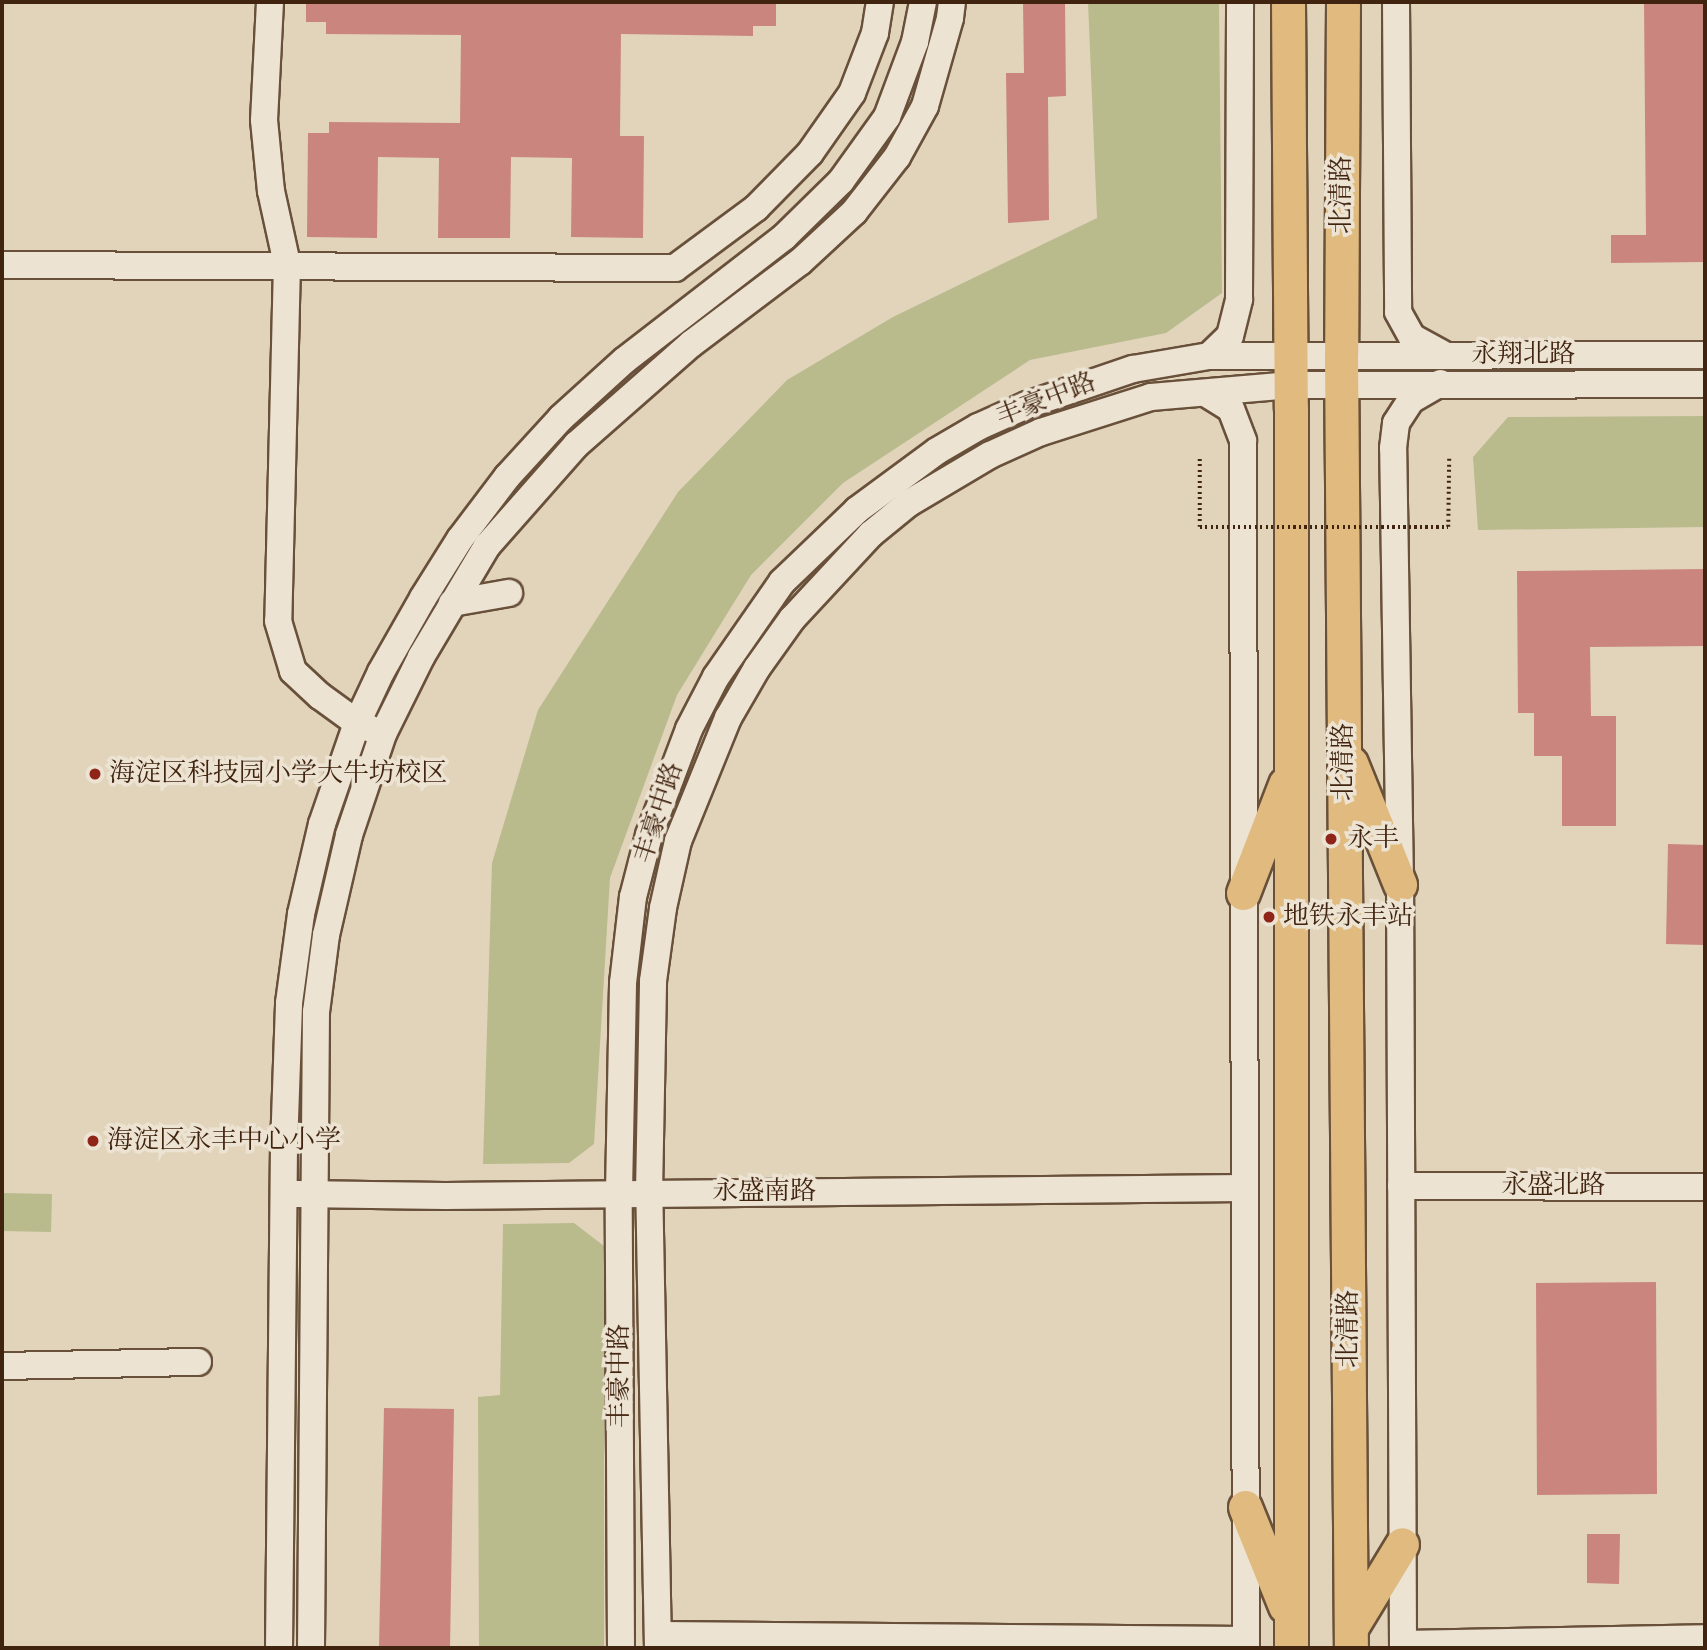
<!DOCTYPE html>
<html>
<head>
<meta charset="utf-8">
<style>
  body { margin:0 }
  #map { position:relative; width:1707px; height:1650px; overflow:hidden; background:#e1d4bb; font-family:"IM FELL DW Pica","Noto Serif SC",serif }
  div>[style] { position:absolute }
  .green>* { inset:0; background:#b9bb8c }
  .building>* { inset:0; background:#ca857e }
  .roads { filter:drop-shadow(2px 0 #69503a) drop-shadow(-2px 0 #69503a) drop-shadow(0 2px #69503a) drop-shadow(0 -2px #69503a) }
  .minor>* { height:26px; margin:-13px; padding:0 13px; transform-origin:13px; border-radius:13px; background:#ece3d3 }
  .major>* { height:33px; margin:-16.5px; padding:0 16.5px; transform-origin:16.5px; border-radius:16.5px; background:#e0ba7e }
  .path-bridge>* { height:3.5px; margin-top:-1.75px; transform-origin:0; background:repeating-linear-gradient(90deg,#41240f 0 2px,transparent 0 5.5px) }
  .dots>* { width:19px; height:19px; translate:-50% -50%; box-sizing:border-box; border:4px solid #ece3d3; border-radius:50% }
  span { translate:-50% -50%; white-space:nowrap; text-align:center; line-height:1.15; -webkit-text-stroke:7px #ece3d3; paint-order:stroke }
  .street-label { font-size:26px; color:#41240f }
  .poi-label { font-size:26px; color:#41240f }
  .left { translate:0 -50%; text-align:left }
  .frame { position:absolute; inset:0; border:4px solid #41240f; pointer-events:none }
</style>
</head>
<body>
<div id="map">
  <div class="green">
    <i style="clip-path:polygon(1088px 2px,1219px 2px,1222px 293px,1166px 333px,1030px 360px,843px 483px,751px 575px,677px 695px,610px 878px,594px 1144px,569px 1163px,483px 1164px,492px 863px,538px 710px,678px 492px,787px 380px,893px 317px,1097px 218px)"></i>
    <i style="clip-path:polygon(1705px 416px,1705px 527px,1478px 530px,1473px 457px,1508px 417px)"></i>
    <i style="clip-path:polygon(2px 1193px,52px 1194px,51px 1232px,2px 1231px)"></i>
    <i style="clip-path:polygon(574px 1223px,604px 1246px,604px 1648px,479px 1648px,478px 1397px,500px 1395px,503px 1224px)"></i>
  </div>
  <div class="building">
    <i style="clip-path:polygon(306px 2px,776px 2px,776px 26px,753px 26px,753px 36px,621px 34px,620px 136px,644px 136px,643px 238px,571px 237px,572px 158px,511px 157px,510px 238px,438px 238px,439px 158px,378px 157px,377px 238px,307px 237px,308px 133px,329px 133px,329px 122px,460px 123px,461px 35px,326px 34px,326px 22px,306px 22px)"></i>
    <i style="clip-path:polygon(1023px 2px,1065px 2px,1066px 96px,1048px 97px,1049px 220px,1008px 223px,1006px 73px,1024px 73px)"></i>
    <i style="clip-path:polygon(1644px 2px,1705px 2px,1705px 262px,1611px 263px,1611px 235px,1646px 235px)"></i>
    <i style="clip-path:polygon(1705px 569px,1705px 646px,1590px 647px,1591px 716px,1616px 716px,1616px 826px,1562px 826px,1562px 756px,1534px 756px,1534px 713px,1518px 713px,1517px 571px)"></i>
    <i style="clip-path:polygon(1668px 844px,1705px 845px,1705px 945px,1666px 944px)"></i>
    <i style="clip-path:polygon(1656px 1282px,1657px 1494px,1537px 1495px,1536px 1283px)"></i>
    <i style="clip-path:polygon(384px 1408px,454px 1409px,450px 1648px,379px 1648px)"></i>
    <i style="clip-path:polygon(1587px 1534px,1620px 1534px,1619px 1584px,1587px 1583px)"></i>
  </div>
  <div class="roads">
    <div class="minor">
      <i style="left:270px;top:2px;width:118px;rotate:92.9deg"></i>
      <i style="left:264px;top:120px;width:71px;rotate:84.4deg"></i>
      <i style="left:271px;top:191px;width:75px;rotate:77.6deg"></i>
      <i style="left:287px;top:264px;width:357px;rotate:91.4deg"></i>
      <i style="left:278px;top:621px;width:52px;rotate:73.3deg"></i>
      <i style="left:293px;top:671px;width:37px;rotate:43deg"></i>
      <i style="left:320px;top:696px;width:46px;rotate:36.1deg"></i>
      <i style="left:357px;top:723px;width:15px;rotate:23deg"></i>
      <i style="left:1396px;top:2px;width:310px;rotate:89.6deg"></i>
      <i style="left:1398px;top:312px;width:29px;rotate:61deg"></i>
      <i style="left:1412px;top:337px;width:35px;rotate:29deg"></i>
      <i style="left:2px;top:265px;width:673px;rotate:0.26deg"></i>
      <i style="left:675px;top:268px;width:101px;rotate:-36.5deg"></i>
      <i style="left:756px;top:208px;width:77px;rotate:-45.5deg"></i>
      <i style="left:810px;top:153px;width:73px;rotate:-55deg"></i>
      <i style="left:852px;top:93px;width:64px;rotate:-69deg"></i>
      <i style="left:875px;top:33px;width:31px;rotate:-81deg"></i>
      <i style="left:1209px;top:356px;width:29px;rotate:-44deg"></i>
      <i style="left:1230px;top:336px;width:38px;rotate:-76deg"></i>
      <i style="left:1239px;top:299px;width:297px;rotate:-89.8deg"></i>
      <i style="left:1207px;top:394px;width:28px;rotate:32deg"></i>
      <i style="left:1231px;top:409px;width:34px;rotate:69deg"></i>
      <i style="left:1243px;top:441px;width:1207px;rotate:89.86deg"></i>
      <i style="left:452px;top:603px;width:58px;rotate:-10deg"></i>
      <i style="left:1401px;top:1186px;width:304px;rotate:0.2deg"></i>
      <i style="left:297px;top:1194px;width:148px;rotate:0.8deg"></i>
      <i style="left:445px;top:1196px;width:799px;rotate:-0.57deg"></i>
      <i style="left:2px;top:1366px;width:196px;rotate:-1.2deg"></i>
      <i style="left:658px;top:1635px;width:588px;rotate:0.49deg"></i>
      <i style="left:1403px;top:1644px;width:302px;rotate:-1.1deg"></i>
      <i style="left:279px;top:1648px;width:500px;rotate:-89.43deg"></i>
      <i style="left:284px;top:1148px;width:145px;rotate:-88deg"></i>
      <i style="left:289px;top:1003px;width:90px;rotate:-82.3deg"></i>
      <i style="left:301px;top:914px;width:92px;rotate:-76.9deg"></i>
      <i style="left:322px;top:824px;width:107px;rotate:-70.9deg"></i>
      <i style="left:357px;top:723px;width:56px;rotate:-64.8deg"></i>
      <i style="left:381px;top:672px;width:85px;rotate:-60.4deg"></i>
      <i style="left:423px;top:598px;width:70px;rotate:-57.9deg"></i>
      <i style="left:460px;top:539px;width:78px;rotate:-52.8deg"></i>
      <i style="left:507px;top:477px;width:80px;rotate:-47.5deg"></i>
      <i style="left:561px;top:418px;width:86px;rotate:-42.2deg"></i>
      <i style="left:625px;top:360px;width:201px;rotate:-37.7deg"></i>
      <i style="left:784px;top:237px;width:80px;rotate:-44.5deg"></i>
      <i style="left:841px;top:181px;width:79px;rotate:-54.3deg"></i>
      <i style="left:887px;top:117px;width:80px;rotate:-69.5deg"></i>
      <i style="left:915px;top:42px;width:41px;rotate:-78.7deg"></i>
      <i style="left:311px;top:1648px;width:636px;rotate:-89.55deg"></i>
      <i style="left:316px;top:1012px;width:78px;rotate:-82.6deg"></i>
      <i style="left:326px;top:935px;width:103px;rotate:-77deg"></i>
      <i style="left:349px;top:835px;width:107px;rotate:-71.4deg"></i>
      <i style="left:383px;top:734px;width:86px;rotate:-63.7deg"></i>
      <i style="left:421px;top:657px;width:129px;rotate:-59.3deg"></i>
      <i style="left:487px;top:546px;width:135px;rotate:-48.6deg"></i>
      <i style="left:576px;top:445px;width:153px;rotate:-41.3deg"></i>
      <i style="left:691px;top:344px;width:136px;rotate:-37deg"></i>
      <i style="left:800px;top:262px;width:74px;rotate:-42.8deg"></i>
      <i style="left:854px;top:212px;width:70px;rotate:-52deg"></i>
      <i style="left:897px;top:157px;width:58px;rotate:-61.2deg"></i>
      <i style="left:925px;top:106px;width:91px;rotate:-74.1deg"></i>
      <i style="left:950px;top:18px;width:16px;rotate:-83deg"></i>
      <i style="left:621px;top:1648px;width:455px;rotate:-90.3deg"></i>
      <i style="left:619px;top:1193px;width:210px;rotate:-88.9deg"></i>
      <i style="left:623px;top:983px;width:87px;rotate:-83.4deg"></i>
      <i style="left:633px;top:897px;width:64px;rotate:-75.5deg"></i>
      <i style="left:649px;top:835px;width:113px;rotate:-69.3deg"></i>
      <i style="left:689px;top:729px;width:59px;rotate:-62.6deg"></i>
      <i style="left:716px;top:677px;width:116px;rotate:-55.2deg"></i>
      <i style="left:782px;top:582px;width:104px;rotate:-43.8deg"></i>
      <i style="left:857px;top:510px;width:99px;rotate:-36.4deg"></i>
      <i style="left:937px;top:451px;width:48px;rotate:-30.3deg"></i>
      <i style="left:978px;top:427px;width:54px;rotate:-24.2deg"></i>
      <i style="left:1027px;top:405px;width:112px;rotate:-18.8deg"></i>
      <i style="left:1133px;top:369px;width:77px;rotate:-9.7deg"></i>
      <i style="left:1209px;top:356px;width:496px;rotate:-0.1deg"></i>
      <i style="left:658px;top:1648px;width:455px;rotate:-91.1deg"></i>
      <i style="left:649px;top:1193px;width:212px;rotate:-88.9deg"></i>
      <i style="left:653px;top:981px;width:74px;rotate:-82.2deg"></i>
      <i style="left:663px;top:908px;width:69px;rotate:-77.4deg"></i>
      <i style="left:678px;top:841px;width:133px;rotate:-67.9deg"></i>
      <i style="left:728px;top:718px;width:58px;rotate:-59.9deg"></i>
      <i style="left:757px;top:668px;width:60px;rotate:-54.5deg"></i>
      <i style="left:792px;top:619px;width:116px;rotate:-47.1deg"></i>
      <i style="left:871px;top:534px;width:49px;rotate:-39.2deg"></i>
      <i style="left:909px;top:503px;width:94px;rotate:-30.7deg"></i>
      <i style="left:990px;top:455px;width:56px;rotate:-24.3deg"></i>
      <i style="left:1041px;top:432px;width:115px;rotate:-17.7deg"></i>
      <i style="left:1151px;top:397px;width:141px;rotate:-4.9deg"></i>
      <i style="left:1291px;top:385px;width:414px;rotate:-0.1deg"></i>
      <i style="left:1403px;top:1648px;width:764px;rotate:-90.22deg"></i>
      <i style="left:1400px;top:884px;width:436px;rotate:-90.9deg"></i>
      <i style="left:1393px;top:448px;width:25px;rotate:-83deg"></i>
      <i style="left:1396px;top:423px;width:27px;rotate:-57deg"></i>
      <i style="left:1411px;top:400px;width:34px;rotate:-30deg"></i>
    </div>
    <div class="major">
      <i style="left:1288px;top:2px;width:407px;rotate:89.6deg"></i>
      <i style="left:1291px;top:409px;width:1239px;rotate:90deg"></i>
      <i style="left:1343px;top:2px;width:352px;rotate:90.3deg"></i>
      <i style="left:1341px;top:354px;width:1294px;rotate:89.56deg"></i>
      <i style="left:1351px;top:763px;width:131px;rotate:68deg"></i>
      <i style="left:1243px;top:893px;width:117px;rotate:-68.9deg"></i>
      <i style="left:1245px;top:1507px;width:107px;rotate:68deg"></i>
      <i style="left:1351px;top:1628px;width:98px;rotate:-58.7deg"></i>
    </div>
  </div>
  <div class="path-bridge">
    <i style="left:1200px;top:459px;width:68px;rotate:90deg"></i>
    <i style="left:1200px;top:527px;width:248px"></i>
    <i style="left:1448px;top:527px;width:69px;rotate:-89.2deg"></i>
  </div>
  <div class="dots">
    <i style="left:95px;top:774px;background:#8f2418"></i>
    <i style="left:1331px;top:839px;background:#8f2418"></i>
    <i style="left:1269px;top:917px;background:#8f2418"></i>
    <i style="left:93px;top:1141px;background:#8f2418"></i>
  </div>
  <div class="street-label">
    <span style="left:1342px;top:195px;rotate:-90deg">北清路</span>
    <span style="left:1523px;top:355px">永翔北路</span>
    <span style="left:1046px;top:400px;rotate:-21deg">丰豪中路</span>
    <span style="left:1344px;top:762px;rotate:-90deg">北清路</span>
    <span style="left:659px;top:813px;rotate:-72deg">丰豪中路</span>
    <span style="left:1553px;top:1186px">永盛北路</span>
    <span style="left:764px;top:1192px">永盛南路</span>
    <span style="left:1349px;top:1329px;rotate:-90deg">北清路</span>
    <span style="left:620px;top:1376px;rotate:-90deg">丰豪中路</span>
  </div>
  <div class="poi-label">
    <span class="left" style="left:109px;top:774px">海淀区科技园小学大牛坊校区</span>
    <span class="left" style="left:1347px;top:839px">永丰</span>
    <span class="left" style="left:1283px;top:917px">地铁永丰站</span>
    <span class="left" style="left:107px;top:1141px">海淀区永丰中心小学</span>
  </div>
  <div class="frame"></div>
</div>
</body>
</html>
